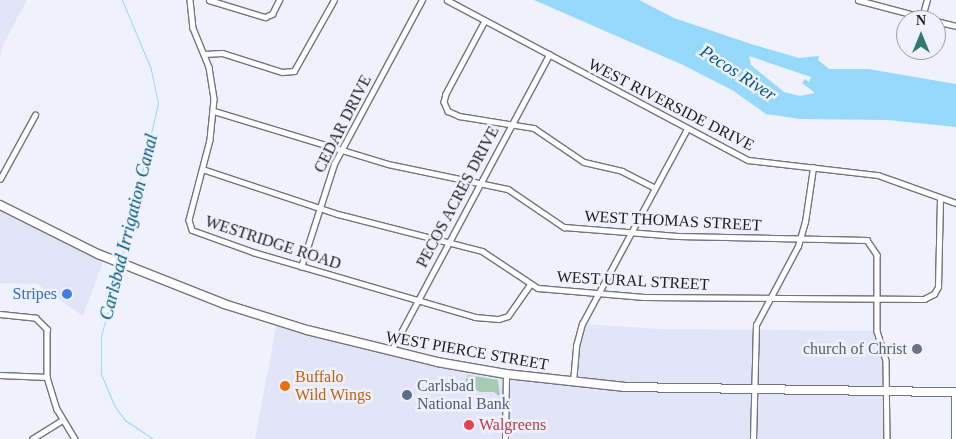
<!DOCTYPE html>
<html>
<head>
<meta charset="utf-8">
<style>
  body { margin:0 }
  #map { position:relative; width:956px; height:439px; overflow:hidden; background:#eff1fd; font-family:"Times New Roman",serif }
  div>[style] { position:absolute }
  .built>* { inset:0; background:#e2e5f8 }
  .green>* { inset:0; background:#a5cbb1 }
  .water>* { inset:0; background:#97d9fa }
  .stream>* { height:1px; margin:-0.5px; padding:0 0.5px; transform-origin:0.5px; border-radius:0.5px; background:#97d9fa }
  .roads { filter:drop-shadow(1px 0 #73747f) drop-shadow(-1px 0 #73747f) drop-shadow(0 1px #73747f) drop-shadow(0 -1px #73747f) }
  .minor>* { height:4.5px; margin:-2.25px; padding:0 2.25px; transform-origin:2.25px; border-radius:2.25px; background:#fff }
  .trunk>* { height:8px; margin:-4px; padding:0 4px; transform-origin:4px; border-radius:4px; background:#fff }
  .dots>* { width:14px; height:14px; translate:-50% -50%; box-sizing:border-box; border:2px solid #eff1fd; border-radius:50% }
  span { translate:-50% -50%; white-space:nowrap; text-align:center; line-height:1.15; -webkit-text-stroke:5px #eff1fd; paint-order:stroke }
  .street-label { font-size:16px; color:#1c1d21 }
  .shop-label { font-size:16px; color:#366cbe }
  .right { translate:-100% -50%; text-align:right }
  .worship-label { font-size:16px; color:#5b616d }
  .food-label { font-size:16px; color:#c56008 }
  .left { translate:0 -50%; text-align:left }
  .service-label { font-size:16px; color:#4e5e75 }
  .health-label { font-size:16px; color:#be3a42 }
  .water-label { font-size:18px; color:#005a7a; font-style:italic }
  .north { position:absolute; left:896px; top:10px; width:50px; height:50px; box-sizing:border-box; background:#eff1fd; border:1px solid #9b9ca5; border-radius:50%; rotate:0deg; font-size:14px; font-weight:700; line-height:20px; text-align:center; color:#1c1d21 }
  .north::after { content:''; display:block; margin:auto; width:18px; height:22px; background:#317972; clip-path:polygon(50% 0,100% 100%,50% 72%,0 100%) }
</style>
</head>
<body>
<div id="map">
  <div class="built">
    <i style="clip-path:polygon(0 0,27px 0,3px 45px,0 57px)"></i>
    <i style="clip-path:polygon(0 205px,105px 257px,83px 316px,37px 284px,0 283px)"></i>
    <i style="clip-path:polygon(277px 322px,390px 352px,573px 382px,575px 346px,582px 324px,661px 329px,877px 331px,885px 351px,887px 439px,255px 439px)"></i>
  </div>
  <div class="green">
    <i style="clip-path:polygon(468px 375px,498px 380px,500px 397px,494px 392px,481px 392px,463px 386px)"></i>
  </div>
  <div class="water">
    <i style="clip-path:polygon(evenodd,534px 0,639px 0,674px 18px,751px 44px,799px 58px,819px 56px,818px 60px,829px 69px,868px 69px,956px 84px,956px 127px,888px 120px,800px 119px,766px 114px,732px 90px,683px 65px,534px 0,749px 56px,811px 77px,809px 82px,805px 79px,802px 83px,815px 93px,800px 96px,784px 92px,751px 65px,749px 56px)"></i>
  </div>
  <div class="stream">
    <i style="left:121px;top:261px;width:162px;rotate:-76.8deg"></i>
    <i style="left:158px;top:103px;width:35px;rotate:-102deg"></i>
    <i style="left:151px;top:69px;width:75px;rotate:-112.8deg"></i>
    <i style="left:120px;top:267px;width:72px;rotate:105.4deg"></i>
    <i style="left:101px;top:336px;width:38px;rotate:90deg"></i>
    <i style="left:101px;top:374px;width:34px;rotate:67deg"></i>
    <i style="left:114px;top:405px;width:19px;rotate:54deg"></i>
    <i style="left:125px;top:420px;width:34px;rotate:34deg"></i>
  </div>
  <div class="roads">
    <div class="minor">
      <i style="left:190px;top:0;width:28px;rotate:84deg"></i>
      <i style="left:193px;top:28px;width:42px;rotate:67.7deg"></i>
      <i style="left:209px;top:67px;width:32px;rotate:81deg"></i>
      <i style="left:214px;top:99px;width:41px;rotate:95.6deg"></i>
      <i style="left:210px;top:140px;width:83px;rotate:104.7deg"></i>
      <i style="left:189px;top:220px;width:10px;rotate:73deg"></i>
      <i style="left:192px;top:230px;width:65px;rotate:19.8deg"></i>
      <i style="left:253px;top:252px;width:231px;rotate:16.3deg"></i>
      <i style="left:475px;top:317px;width:24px;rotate:5deg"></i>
      <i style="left:499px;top:319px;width:9px;rotate:-18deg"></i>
      <i style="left:508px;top:316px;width:39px;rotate:-55deg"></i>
      <i style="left:209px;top:0;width:59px;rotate:16.9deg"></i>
      <i style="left:265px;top:17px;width:8px;rotate:-23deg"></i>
      <i style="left:272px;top:14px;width:16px;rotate:-63deg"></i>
      <i style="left:447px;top:0;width:341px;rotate:28deg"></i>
      <i style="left:748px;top:160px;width:131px;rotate:6.6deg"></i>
      <i style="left:878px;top:175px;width:83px;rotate:19.7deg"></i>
      <i style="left:858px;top:0;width:78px;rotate:14.9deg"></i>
      <i style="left:922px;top:17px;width:18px;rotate:-74deg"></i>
      <i style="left:485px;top:21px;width:83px;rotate:118.1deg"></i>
      <i style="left:446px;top:94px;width:8px;rotate:104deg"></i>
      <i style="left:444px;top:102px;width:10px;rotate:66deg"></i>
      <i style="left:448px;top:111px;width:12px;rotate:24deg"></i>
      <i style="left:459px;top:116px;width:76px;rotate:9.1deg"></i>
      <i style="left:534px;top:128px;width:60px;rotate:34.2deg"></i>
      <i style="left:584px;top:162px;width:39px;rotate:13deg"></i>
      <i style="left:622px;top:171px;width:37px;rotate:27deg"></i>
      <i style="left:936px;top:21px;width:21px;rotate:14deg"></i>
      <i style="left:204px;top:54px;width:18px;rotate:-3deg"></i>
      <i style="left:222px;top:53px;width:63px;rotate:17.6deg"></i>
      <i style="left:282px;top:72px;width:12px;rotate:-5deg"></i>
      <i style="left:294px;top:71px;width:81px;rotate:-60.6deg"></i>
      <i style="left:214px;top:111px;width:182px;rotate:16.9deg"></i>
      <i style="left:388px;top:164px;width:123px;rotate:11.8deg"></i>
      <i style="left:508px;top:189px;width:68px;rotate:34.2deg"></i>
      <i style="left:564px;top:227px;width:114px;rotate:4.5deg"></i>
      <i style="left:678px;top:236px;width:189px;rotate:1.2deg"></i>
      <i style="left:867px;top:240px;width:18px;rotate:56deg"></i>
      <i style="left:877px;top:255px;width:76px;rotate:90deg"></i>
      <i style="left:877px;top:331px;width:30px;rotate:73deg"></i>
      <i style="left:886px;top:360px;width:79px;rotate:89.3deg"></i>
      <i style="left:202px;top:169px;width:143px;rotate:18.3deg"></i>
      <i style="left:338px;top:214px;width:149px;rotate:14.4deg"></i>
      <i style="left:482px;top:251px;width:67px;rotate:33.5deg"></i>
      <i style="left:538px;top:288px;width:106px;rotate:4.9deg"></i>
      <i style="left:644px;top:297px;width:280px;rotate:0.4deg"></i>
      <i style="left:924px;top:299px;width:11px;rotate:-27deg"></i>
      <i style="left:934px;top:294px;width:8px;rotate:-60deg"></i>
      <i style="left:938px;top:287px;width:89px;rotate:-88.7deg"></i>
      <i style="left:0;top:179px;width:73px;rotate:-61.3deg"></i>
      <i style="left:301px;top:267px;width:108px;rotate:-72.2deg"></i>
      <i style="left:334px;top:164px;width:186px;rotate:-61.8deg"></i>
      <i style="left:0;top:314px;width:36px;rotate:6deg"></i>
      <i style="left:36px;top:318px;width:16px;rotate:45deg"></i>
      <i style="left:47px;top:329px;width:48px;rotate:90deg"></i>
      <i style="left:47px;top:377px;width:34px;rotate:73deg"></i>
      <i style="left:57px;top:409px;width:35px;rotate:59deg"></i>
      <i style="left:391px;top:351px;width:336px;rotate:-61.9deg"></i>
      <i style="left:0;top:375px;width:47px;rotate:2.4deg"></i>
      <i style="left:573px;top:382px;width:36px;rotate:-85deg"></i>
      <i style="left:576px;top:346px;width:23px;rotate:-75deg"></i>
      <i style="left:582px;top:324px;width:221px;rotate:-61.7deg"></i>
      <i style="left:32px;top:439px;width:36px;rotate:-32deg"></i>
      <i style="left:505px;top:439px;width:65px;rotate:-89.1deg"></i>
      <i style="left:753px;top:439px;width:114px;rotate:-88.5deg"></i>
      <i style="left:756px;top:325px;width:89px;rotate:-62deg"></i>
      <i style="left:798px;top:246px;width:25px;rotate:-74deg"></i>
      <i style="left:805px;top:222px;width:55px;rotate:-81.6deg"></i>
      <i style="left:954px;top:439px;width:47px;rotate:-90deg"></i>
    </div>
    <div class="trunk">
      <i style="left:0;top:205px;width:110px;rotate:26.6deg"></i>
      <i style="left:98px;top:254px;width:136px;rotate:21.6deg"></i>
      <i style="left:224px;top:304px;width:87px;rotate:17.4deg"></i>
      <i style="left:307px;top:330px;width:134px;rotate:13.8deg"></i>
      <i style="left:437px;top:362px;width:70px;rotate:9.9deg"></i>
      <i style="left:506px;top:374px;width:120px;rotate:6.2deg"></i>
      <i style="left:625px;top:387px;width:331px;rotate:0.9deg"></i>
    </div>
  </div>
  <div class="dots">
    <i style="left:67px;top:294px;background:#3f7fe0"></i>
    <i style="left:917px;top:349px;background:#6b7280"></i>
    <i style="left:285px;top:386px;background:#e8710a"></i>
    <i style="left:407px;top:395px;background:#5c6f8a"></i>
    <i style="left:469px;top:425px;background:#e0444e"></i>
  </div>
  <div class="street-label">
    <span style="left:671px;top:105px;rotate:27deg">WEST RIVERSIDE DRIVE</span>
    <span style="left:343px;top:124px;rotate:-63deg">CEDAR DRIVE</span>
    <span style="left:458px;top:197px;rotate:-62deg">PECOS ACRES DRIVE</span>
    <span style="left:673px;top:221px;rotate:3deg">WEST THOMAS STREET</span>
    <span style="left:273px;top:243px;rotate:18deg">WESTRIDGE ROAD</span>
    <span style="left:633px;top:281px;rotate:3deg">WEST URAL STREET</span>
    <span style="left:467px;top:351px;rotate:10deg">WEST PIERCE STREET</span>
  </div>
  <div class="shop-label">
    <span class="right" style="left:57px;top:294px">Stripes</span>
  </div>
  <div class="worship-label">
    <span class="right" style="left:907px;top:349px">church of Christ</span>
  </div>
  <div class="food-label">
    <span class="left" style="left:295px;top:386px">Buffalo<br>Wild Wings</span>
  </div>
  <div class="service-label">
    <span class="left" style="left:417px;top:395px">Carlsbad<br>National Bank</span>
  </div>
  <div class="health-label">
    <span class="left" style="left:479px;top:425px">Walgreens</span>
  </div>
  <div class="water-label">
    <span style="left:738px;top:73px;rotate:33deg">Pecos River</span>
    <span style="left:129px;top:227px;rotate:-76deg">Carlsbad Irrigation Canal</span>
  </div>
  <div class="north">N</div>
</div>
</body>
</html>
